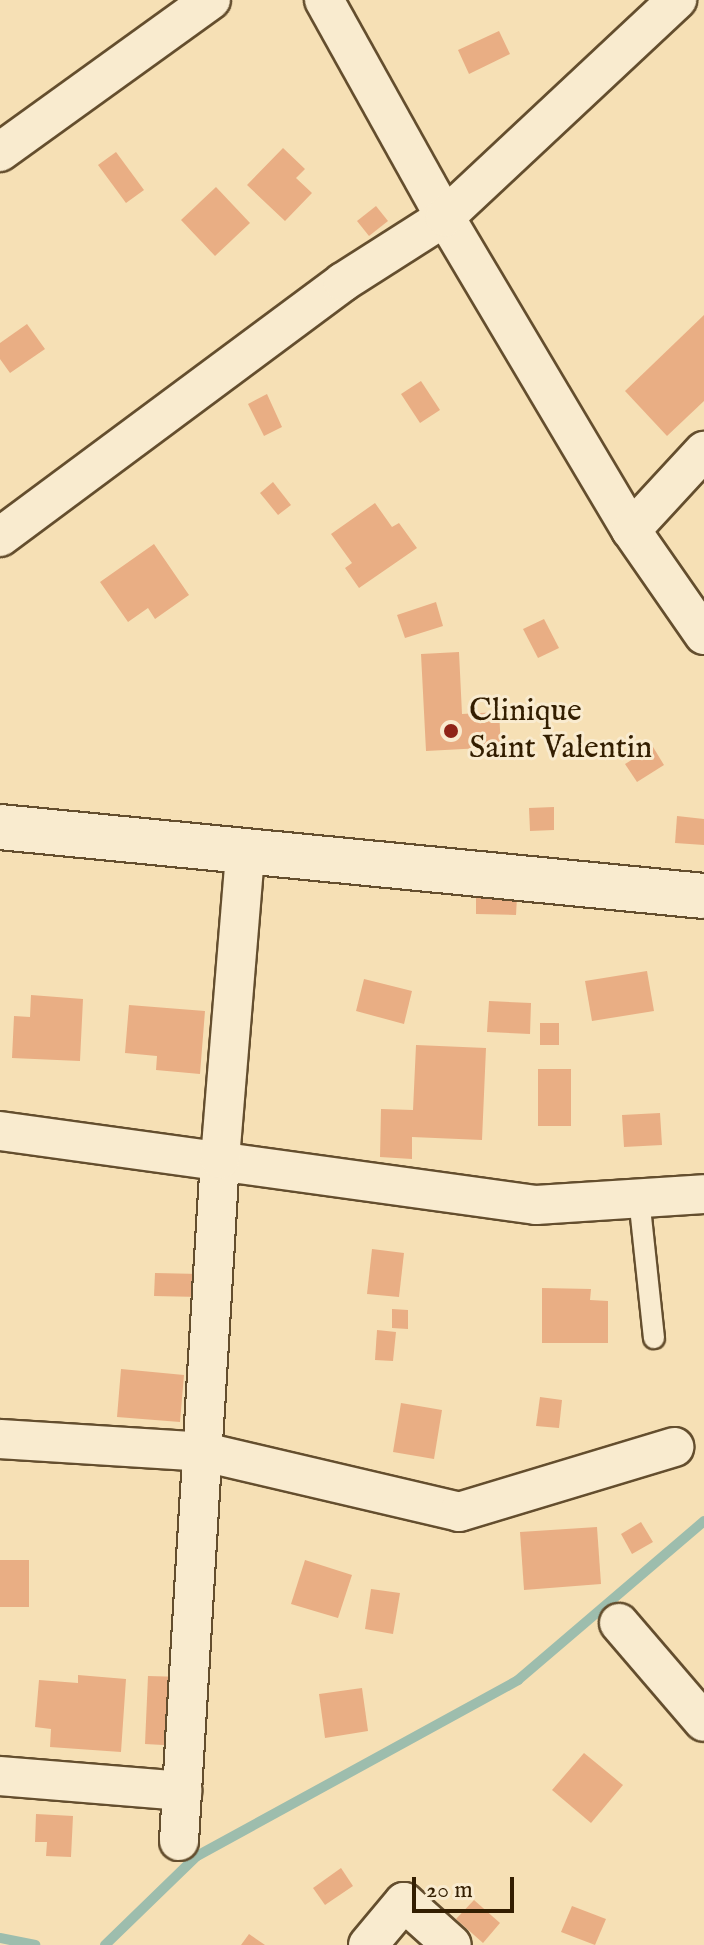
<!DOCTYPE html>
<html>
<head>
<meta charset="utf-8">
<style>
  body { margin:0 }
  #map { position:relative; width:704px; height:1945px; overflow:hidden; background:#f6e0b5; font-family:"IM FELL English",serif }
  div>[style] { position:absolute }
  .stream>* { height:10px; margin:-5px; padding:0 5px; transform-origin:5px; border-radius:5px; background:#9dbdad }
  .building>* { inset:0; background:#e9ae84 }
  .roads { filter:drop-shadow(2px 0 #644e2e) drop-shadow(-2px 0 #644e2e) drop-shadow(0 2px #644e2e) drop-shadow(0 -2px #644e2e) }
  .service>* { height:20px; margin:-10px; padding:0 10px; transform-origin:10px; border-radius:10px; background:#f9ebcf }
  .minor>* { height:38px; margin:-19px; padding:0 19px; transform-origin:19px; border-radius:19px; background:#f9ebcf }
  .tertiary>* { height:44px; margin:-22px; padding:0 22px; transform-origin:22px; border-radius:22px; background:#f9ebcf }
  .dots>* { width:22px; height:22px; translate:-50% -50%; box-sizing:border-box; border:4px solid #f9ebcf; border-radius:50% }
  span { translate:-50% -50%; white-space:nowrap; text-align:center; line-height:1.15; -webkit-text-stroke:6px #f9ebcf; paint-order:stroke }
  .poi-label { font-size:32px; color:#331e01 }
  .left { translate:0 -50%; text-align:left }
  .scale { position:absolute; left:412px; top:1877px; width:102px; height:36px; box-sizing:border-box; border:4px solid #331e01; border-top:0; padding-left:10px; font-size:24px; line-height:28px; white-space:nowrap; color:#331e01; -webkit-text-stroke:6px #f9ebcf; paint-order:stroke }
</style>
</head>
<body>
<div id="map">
  <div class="stream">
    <i style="left:0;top:1938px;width:36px;rotate:11deg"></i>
    <i style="left:105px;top:1945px;width:128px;rotate:-44.1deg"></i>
    <i style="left:197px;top:1856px;width:366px;rotate:-28.7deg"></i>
    <i style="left:518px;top:1680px;width:245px;rotate:-40.5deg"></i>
  </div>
  <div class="building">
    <i style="clip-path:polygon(499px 31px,510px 54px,469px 74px,458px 50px)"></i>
    <i style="clip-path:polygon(283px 148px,305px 169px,296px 178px,312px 193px,285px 221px,247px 185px)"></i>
    <i style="clip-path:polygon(116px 152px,144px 190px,126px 203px,98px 165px)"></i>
    <i style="clip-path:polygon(216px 187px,250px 223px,215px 256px,181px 220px)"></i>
    <i style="clip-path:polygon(376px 206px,388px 221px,369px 236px,357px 221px)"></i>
    <i style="clip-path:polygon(704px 315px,704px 401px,667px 436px,625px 391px)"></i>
    <i style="clip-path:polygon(27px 324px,45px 349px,10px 373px,0 359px,0 343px)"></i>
    <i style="clip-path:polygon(421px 381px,440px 410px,420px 423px,401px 394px)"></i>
    <i style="clip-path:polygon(267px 394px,282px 427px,264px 436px,248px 404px)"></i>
    <i style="clip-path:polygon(273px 482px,291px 505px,278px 515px,260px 493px)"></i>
    <i style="clip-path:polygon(375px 503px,392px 527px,399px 523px,417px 548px,359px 588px,345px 568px,352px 563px,331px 534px)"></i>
    <i style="clip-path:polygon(154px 544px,189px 595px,155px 619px,148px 608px,128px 622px,100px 582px)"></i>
    <i style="clip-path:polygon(436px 602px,443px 626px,405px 638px,397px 615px)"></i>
    <i style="clip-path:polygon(544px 619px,559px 648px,538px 658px,523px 629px)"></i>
    <i style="clip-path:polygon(459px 652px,462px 714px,499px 712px,501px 747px,426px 751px,421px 654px)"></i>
    <i style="clip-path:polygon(653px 747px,664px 765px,637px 782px,625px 764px)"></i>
    <i style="clip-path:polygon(554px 807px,554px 830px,530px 831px,529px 808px)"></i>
    <i style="clip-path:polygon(677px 816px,704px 819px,704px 845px,675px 843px)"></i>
    <i style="clip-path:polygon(476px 895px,517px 897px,516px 915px,476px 914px)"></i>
    <i style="clip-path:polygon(647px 971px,654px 1011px,592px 1021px,585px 981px)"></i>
    <i style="clip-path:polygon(364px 979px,412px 991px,404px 1024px,356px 1011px)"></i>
    <i style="clip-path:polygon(31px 995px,83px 999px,80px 1061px,12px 1058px,14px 1016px,30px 1017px)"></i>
    <i style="clip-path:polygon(489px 1001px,531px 1003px,530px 1034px,487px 1032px)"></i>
    <i style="clip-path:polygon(129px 1005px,205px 1011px,200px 1074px,156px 1070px,157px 1056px,125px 1053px)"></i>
    <i style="clip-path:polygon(540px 1023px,559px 1023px,559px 1045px,540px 1045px)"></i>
    <i style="clip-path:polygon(416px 1045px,486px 1048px,482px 1140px,412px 1137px,412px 1159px,380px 1157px,381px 1109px,413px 1110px)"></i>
    <i style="clip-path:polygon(538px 1069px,571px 1069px,571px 1126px,538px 1126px)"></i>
    <i style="clip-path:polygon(660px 1113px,662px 1145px,624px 1147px,622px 1115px)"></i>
    <i style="clip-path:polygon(372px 1249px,404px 1253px,399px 1297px,367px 1294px)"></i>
    <i style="clip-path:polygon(155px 1273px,200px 1274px,200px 1297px,154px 1296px)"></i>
    <i style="clip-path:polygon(542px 1288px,591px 1289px,590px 1300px,608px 1301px,608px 1343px,542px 1343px)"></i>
    <i style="clip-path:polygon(392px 1309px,408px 1310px,408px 1329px,392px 1328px)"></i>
    <i style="clip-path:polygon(377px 1330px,396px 1332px,393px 1361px,375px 1360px)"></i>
    <i style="clip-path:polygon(121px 1369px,184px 1375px,180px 1422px,117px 1417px)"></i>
    <i style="clip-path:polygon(540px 1397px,562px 1400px,559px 1428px,536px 1426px)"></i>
    <i style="clip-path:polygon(401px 1403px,442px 1410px,434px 1459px,393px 1452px)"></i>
    <i style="clip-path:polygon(641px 1522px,653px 1542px,632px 1554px,621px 1534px)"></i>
    <i style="clip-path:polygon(597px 1527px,601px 1584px,524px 1590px,520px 1532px)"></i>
    <i style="clip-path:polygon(0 1560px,29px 1560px,29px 1607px,0 1607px)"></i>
    <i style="clip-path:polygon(305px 1560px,352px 1575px,338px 1618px,291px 1604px)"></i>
    <i style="clip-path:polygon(371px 1589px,400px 1593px,393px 1634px,365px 1629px)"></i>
    <i style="clip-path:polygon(78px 1675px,126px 1679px,121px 1752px,50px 1747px,51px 1729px,35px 1727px,39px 1680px,78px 1683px)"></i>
    <i style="clip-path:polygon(148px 1676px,184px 1677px,181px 1746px,145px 1744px)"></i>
    <i style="clip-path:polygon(362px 1688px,368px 1731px,325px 1738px,319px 1694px)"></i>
    <i style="clip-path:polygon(584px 1753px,623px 1785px,591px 1823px,552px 1790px)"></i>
    <i style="clip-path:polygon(36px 1814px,73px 1816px,71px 1857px,46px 1856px,47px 1842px,35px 1842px)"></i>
    <i style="clip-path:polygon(341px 1868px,353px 1886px,325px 1905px,313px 1888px)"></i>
    <i style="clip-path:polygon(474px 1900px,500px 1923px,483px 1943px,456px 1919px)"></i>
    <i style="clip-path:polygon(572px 1906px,606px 1919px,595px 1945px,561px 1932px)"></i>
    <i style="clip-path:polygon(249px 1934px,265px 1945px,241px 1945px)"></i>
  </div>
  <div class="roads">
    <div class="service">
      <i style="left:639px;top:1198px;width:141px;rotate:83.9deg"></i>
    </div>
    <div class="minor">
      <i style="left:324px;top:0;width:248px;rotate:60.9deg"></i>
      <i style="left:445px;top:217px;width:364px;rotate:59.3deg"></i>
      <i style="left:631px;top:530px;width:128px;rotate:55.2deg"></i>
      <i style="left:0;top:152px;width:260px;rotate:-35.8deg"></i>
      <i style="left:631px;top:530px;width:108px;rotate:-47.3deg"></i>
      <i style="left:0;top:537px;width:427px;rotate:-36.6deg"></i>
      <i style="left:343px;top:282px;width:121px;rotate:-32.5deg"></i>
      <i style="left:445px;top:217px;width:318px;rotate:-43.1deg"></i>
      <i style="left:0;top:1131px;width:541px;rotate:7.86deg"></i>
      <i style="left:536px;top:1205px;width:168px;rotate:-3.7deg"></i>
      <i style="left:0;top:1439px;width:204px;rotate:3.6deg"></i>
      <i style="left:204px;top:1452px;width:262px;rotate:13.2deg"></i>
      <i style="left:459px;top:1512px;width:225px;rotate:-16.8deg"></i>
      <i style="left:619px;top:1623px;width:130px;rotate:49.4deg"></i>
      <i style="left:0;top:1776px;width:183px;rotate:4.7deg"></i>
      <i style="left:179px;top:1841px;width:683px;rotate:-86.56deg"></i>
      <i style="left:220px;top:1159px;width:307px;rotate:-85.3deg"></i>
      <i style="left:368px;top:1945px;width:56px;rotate:-50.1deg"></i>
      <i style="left:404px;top:1902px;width:64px;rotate:41.9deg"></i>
    </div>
    <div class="tertiary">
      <i style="left:0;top:827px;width:707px;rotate:5.6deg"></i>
    </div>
  </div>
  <div class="dots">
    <i style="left:451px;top:731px;background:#8f2418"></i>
  </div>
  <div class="poi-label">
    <span class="left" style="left:469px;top:731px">Clinique<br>Saint Valentin</span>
  </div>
  <div class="scale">20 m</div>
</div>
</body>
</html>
